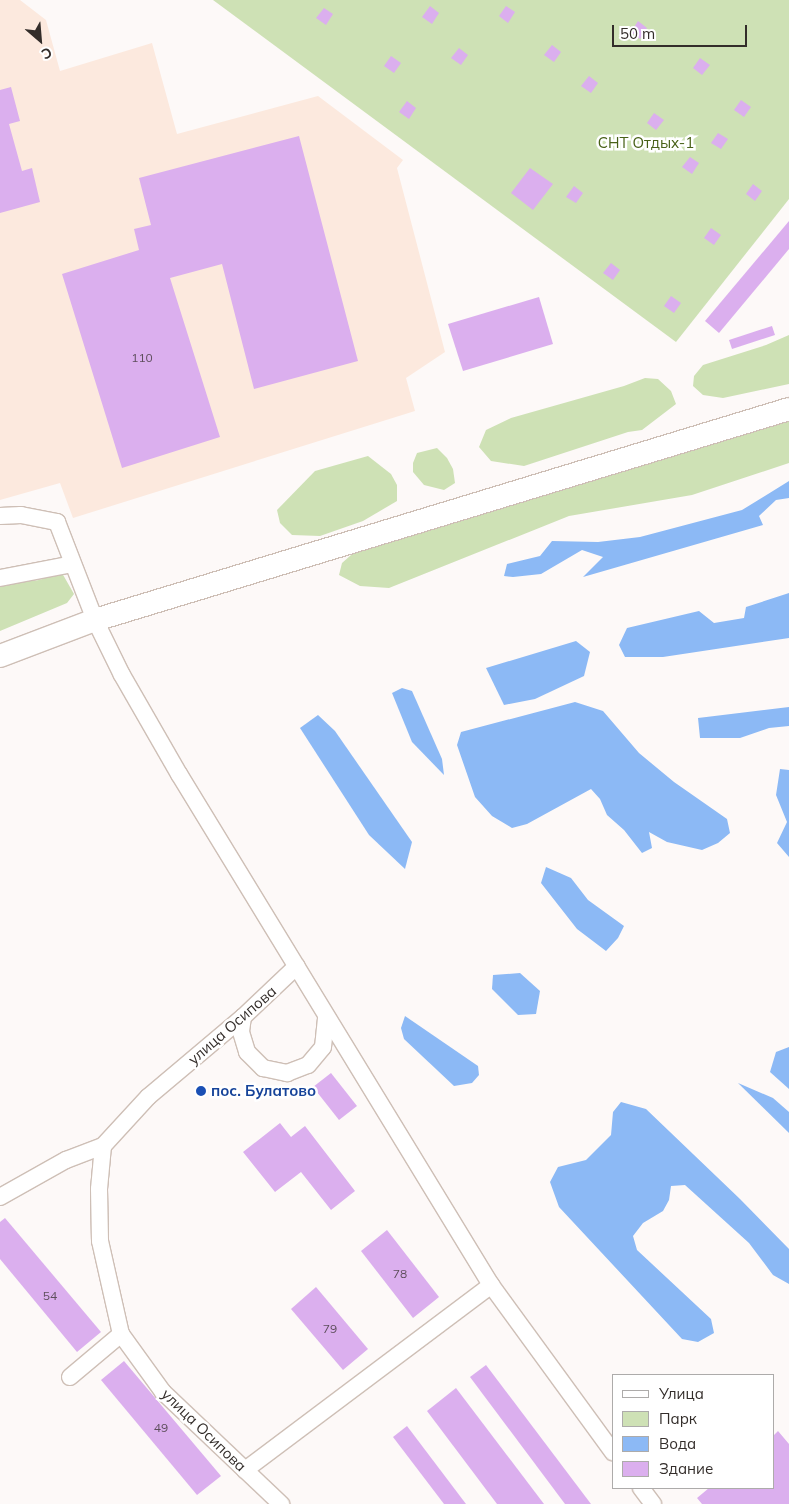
<!DOCTYPE html>
<html>
<head>
<meta charset="utf-8">
<style>
  body { margin:0 }
  #map { position:relative; width:789px; height:1504px; overflow:hidden; background:#fdf9f8; font-family:Mulish,sans-serif }
  div>[style] { position:absolute }
  .built>* { inset:0; background:#fce9de }
  .green>* { inset:0; background:#cee1b5 }
  .water>* { inset:0; background:#8cb9f5 }
  .building>* { inset:0; background:#dbafee }
  .roads { filter:drop-shadow(1px 0 #cebfb6) drop-shadow(-1px 0 #cebfb6) drop-shadow(0 1px #cebfb6) drop-shadow(0 -1px #cebfb6) }
  .minor>* { height:16px; margin:-8px; padding:0 8px; transform-origin:8px; border-radius:8px; background:#fff }
  .secondary>* { height:22px; margin:-11px; padding:0 11px; transform-origin:11px; border-radius:11px; background:#fff }
  .dots>* { width:14px; height:14px; translate:-50% -50%; box-sizing:border-box; border:2px solid #fff; border-radius:50% }
  span { translate:-50% -50%; white-space:nowrap; text-align:center; line-height:1.15; -webkit-text-stroke:5px #fff; paint-order:stroke }
  .number-label { font-size:12px; color:#5d4e5b }
  .number-label span { -webkit-text-stroke-width:0 }
  .park-label { font-size:15px; color:#486118 }
  .street-label { font-size:15px; color:#332d2a }
  .transit-label { font-size:15px; color:#164399; font-weight:700 }
  .left { translate:0 -50%; text-align:left }
  .legend { position:absolute; left:612px; top:1374px; width:162px; height:115px; box-sizing:border-box; background:#fff; border:1px solid #adabaa; margin:0; padding:6px 9px; list-style:none; font-size:15px; color:#332d2a }
  .legend li { display:flex; align-items:center; gap:10px; height:25px }
  .legend b { width:25px; border:1px solid #adabaa }
  .north { position:absolute; left:15px; top:15px; width:50px; height:50px; -webkit-text-stroke:4px #fff; paint-order:stroke; rotate:153deg; font-size:14px; font-weight:700; line-height:20px; text-align:center; color:#332d2a }
  .north::after { content:''; display:block; margin:auto; width:18px; height:22px; background:#332d2a; clip-path:polygon(50% 0,100% 100%,50% 72%,0 100%) }
  .scale { position:absolute; left:612px; top:25px; width:135px; height:22px; box-sizing:border-box; border:2px solid #332d2a; border-top:0; padding-left:6px; font-size:15px; line-height:18px; white-space:nowrap; color:#332d2a; -webkit-text-stroke:4px #fff; paint-order:stroke }
</style>
</head>
<body>
<div id="map">
  <div class="built">
    <i style="clip-path:polygon(0 0,20px 0,46px 20px,60px 71px,152px 43px,177px 134px,318px 96px,403px 160px,397px 168px,445px 352px,406px 378px,415px 411px,73px 518px,60px 483px,0 500px)"></i>
  </div>
  <div class="green">
    <i style="clip-path:polygon(213px 0,789px 0,789px 199px,676px 342px)"></i>
    <i style="clip-path:polygon(789px 335px,789px 384px,723px 398px,703px 395px,693px 386px,694px 376px,703px 365px,766px 345px)"></i>
    <i style="clip-path:polygon(645px 378px,658px 379px,671px 391px,676px 404px,642px 430px,628px 432px,524px 466px,491px 461px,479px 447px,486px 430px,511px 418px,624px 386px)"></i>
    <i style="clip-path:polygon(789px 417px,789px 463px,692px 495px,569px 516px,389px 588px,360px 586px,339px 575px,342px 563px,359px 548px)"></i>
    <i style="clip-path:polygon(437px 448px,447px 458px,453px 469px,455px 483px,444px 490px,424px 485px,413px 472px,413px 463px,417px 453px)"></i>
    <i style="clip-path:polygon(368px 456px,391px 474px,397px 485px,397px 501px,363px 521px,320px 536px,292px 535px,280px 523px,277px 510px,315px 471px)"></i>
    <i style="clip-path:polygon(62px 573px,74px 594px,67px 603px,0 631px,0 585px,39px 580px)"></i>
  </div>
  <div class="water">
    <i style="clip-path:polygon(789px 481px,789px 498px,776px 500px,759px 516px,763px 525px,583px 577px,603px 557px,582px 550px,541px 574px,513px 577px,504px 576px,507px 564px,540px 556px,552px 541px,598px 542px,640px 537px,742px 510px)"></i>
    <i style="clip-path:polygon(789px 593px,789px 638px,663px 657px,625px 657px,619px 645px,627px 628px,699px 611px,714px 623px,744px 618px,746px 607px)"></i>
    <i style="clip-path:polygon(576px 641px,590px 652px,584px 676px,535px 699px,504px 705px,486px 668px)"></i>
    <i style="clip-path:polygon(402px 688px,412px 691px,442px 759px,444px 775px,412px 742px,392px 693px)"></i>
    <i style="clip-path:polygon(575px 702px,603px 711px,639px 753px,674px 782px,727px 819px,730px 833px,718px 843px,702px 850px,667px 842px,649px 832px,652px 848px,642px 853px,624px 830px,607px 815px,600px 799px,591px 789px,527px 824px,512px 828px,492px 816px,475px 797px,457px 745px,461px 732px)"></i>
    <i style="clip-path:polygon(789px 707px,789px 726px,769px 728px,740px 738px,700px 738px,698px 718px)"></i>
    <i style="clip-path:polygon(318px 715px,335px 731px,412px 842px,405px 869px,369px 835px,300px 728px)"></i>
    <i style="clip-path:polygon(780px 769px,789px 770px,789px 857px,777px 843px,787px 822px,776px 795px)"></i>
    <i style="clip-path:polygon(546px 867px,571px 878px,588px 900px,624px 926px,618px 938px,606px 951px,577px 929px,541px 883px)"></i>
    <i style="clip-path:polygon(520px 973px,540px 991px,536px 1014px,518px 1015px,492px 989px,493px 975px)"></i>
    <i style="clip-path:polygon(405px 1016px,478px 1066px,479px 1075px,472px 1083px,454px 1086px,404px 1039px,401px 1028px)"></i>
    <i style="clip-path:polygon(789px 1047px,789px 1089px,770px 1072px,776px 1052px)"></i>
    <i style="clip-path:polygon(738px 1083px,773px 1098px,789px 1112px,789px 1133px)"></i>
    <i style="clip-path:polygon(621px 1102px,646px 1109px,740px 1199px,789px 1249px,789px 1284px,773px 1275px,749px 1243px,685px 1185px,671px 1186px,669px 1200px,663px 1211px,643px 1223px,633px 1236px,637px 1250px,711px 1319px,714px 1333px,698px 1342px,682px 1339px,559px 1207px,550px 1182px,558px 1167px,586px 1160px,611px 1135px,613px 1112px)"></i>
  </div>
  <div class="building">
    <i style="clip-path:polygon(430px 6px,439px 13px,432px 24px,422px 17px)"></i>
    <i style="clip-path:polygon(506px 6px,515px 12px,508px 23px,499px 16px)"></i>
    <i style="clip-path:polygon(324px 8px,333px 14px,326px 25px,316px 18px)"></i>
    <i style="clip-path:polygon(638px 21px,647px 28px,640px 39px,631px 32px)"></i>
    <i style="clip-path:polygon(552px 45px,561px 52px,554px 62px,544px 55px)"></i>
    <i style="clip-path:polygon(459px 48px,468px 55px,461px 65px,451px 58px)"></i>
    <i style="clip-path:polygon(391px 56px,401px 63px,394px 73px,384px 66px)"></i>
    <i style="clip-path:polygon(700px 58px,710px 65px,702px 75px,693px 68px)"></i>
    <i style="clip-path:polygon(589px 76px,598px 83px,591px 93px,581px 86px)"></i>
    <i style="clip-path:polygon(11px 87px,20px 121px,9px 124px,22px 171px,32px 168px,40px 202px,0 213px,0 90px)"></i>
    <i style="clip-path:polygon(741px 100px,751px 107px,744px 117px,734px 110px)"></i>
    <i style="clip-path:polygon(407px 101px,416px 108px,409px 119px,399px 112px)"></i>
    <i style="clip-path:polygon(654px 113px,664px 120px,656px 130px,647px 123px)"></i>
    <i style="clip-path:polygon(718px 133px,728px 139px,721px 149px,711px 143px)"></i>
    <i style="clip-path:polygon(299px 136px,358px 361px,254px 389px,222px 264px,170px 278px,220px 437px,122px 468px,62px 274px,139px 250px,134px 229px,151px 225px,139px 178px)"></i>
    <i style="clip-path:polygon(690px 157px,699px 163px,692px 174px,682px 167px)"></i>
    <i style="clip-path:polygon(530px 168px,553px 184px,533px 210px,511px 193px)"></i>
    <i style="clip-path:polygon(753px 184px,762px 191px,755px 201px,746px 194px)"></i>
    <i style="clip-path:polygon(574px 186px,583px 193px,576px 203px,566px 197px)"></i>
    <i style="clip-path:polygon(789px 221px,789px 249px,719px 333px,705px 321px)"></i>
    <i style="clip-path:polygon(711px 228px,721px 235px,714px 245px,704px 238px)"></i>
    <i style="clip-path:polygon(611px 263px,620px 270px,613px 280px,603px 273px)"></i>
    <i style="clip-path:polygon(671px 296px,681px 303px,674px 313px,664px 306px)"></i>
    <i style="clip-path:polygon(539px 297px,553px 344px,463px 371px,448px 324px)"></i>
    <i style="clip-path:polygon(772px 326px,775px 335px,732px 349px,729px 340px)"></i>
    <i style="clip-path:polygon(331px 1073px,357px 1106px,339px 1120px,313px 1087px)"></i>
    <i style="clip-path:polygon(280px 1123px,291px 1137px,305px 1126px,355px 1191px,331px 1210px,301px 1172px,275px 1192px,243px 1152px)"></i>
    <i style="clip-path:polygon(5px 1218px,101px 1332px,77px 1352px,0 1259px,0 1222px)"></i>
    <i style="clip-path:polygon(387px 1230px,439px 1297px,413px 1318px,361px 1251px)"></i>
    <i style="clip-path:polygon(316px 1287px,368px 1349px,343px 1370px,291px 1309px)"></i>
    <i style="clip-path:polygon(124px 1361px,221px 1476px,197px 1495px,101px 1380px)"></i>
    <i style="clip-path:polygon(486px 1365px,591px 1504px,565px 1504px,470px 1377px)"></i>
    <i style="clip-path:polygon(456px 1388px,544px 1504px,497px 1504px,427px 1411px)"></i>
    <i style="clip-path:polygon(407px 1426px,466px 1504px,444px 1504px,393px 1437px)"></i>
    <i style="clip-path:polygon(778px 1431px,789px 1444px,789px 1504px,702px 1504px,697px 1498px,709px 1488px,773px 1488px,773px 1436px)"></i>
  </div>
  <div class="roads">
    <div class="minor">
      <i style="left:0;top:516px;width:21px;rotate:-3deg"></i>
      <i style="left:21px;top:515px;width:37px;rotate:11deg"></i>
      <i style="left:57px;top:522px;width:105px;rotate:68.8deg"></i>
      <i style="left:95px;top:620px;width:61px;rotate:63.9deg"></i>
      <i style="left:122px;top:675px;width:114px;rotate:60.1deg"></i>
      <i style="left:179px;top:774px;width:599px;rotate:58.59deg"></i>
      <i style="left:491px;top:1285px;width:207px;rotate:53.9deg"></i>
      <i style="left:0;top:578px;width:74px;rotate:-10.9deg"></i>
      <i style="left:243px;top:1017px;width:15px;rotate:98deg"></i>
      <i style="left:241px;top:1032px;width:21px;rotate:73deg"></i>
      <i style="left:247px;top:1052px;width:23px;rotate:45deg"></i>
      <i style="left:263px;top:1068px;width:25px;rotate:12deg"></i>
      <i style="left:287px;top:1073px;width:22px;rotate:-21deg"></i>
      <i style="left:308px;top:1065px;width:23px;rotate:-50deg"></i>
      <i style="left:323px;top:1047px;width:30px;rotate:-84deg"></i>
      <i style="left:103px;top:1146px;width:43px;rotate:95.3deg"></i>
      <i style="left:99px;top:1189px;width:52px;rotate:88.9deg"></i>
      <i style="left:100px;top:1241px;width:95px;rotate:77.3deg"></i>
      <i style="left:121px;top:1334px;width:72px;rotate:54.1deg"></i>
      <i style="left:163px;top:1392px;width:163px;rotate:43.5deg"></i>
      <i style="left:0;top:1197px;width:76px;rotate:-29.3deg"></i>
      <i style="left:66px;top:1160px;width:40px;rotate:-21deg"></i>
      <i style="left:103px;top:1146px;width:67px;rotate:-47.4deg"></i>
      <i style="left:148px;top:1097px;width:124px;rotate:-40.1deg"></i>
      <i style="left:243px;top:1017px;width:74px;rotate:-43.4deg"></i>
      <i style="left:70px;top:1377px;width:67px;rotate:-40.1deg"></i>
      <i style="left:245px;top:1470px;width:308px;rotate:-36.9deg"></i>
      <i style="left:641px;top:1488px;width:20px;rotate:53deg"></i>
    </div>
    <div class="secondary">
      <i style="left:0;top:656px;width:102px;rotate:-20.8deg"></i>
      <i style="left:95px;top:620px;width:725px;rotate:-16.91deg"></i>
    </div>
  </div>
  <div class="dots">
    <i style="left:201px;top:1091px;background:#1a4fb4"></i>
  </div>
  <div class="number-label">
    <span style="left:142px;top:358px">110</span>
    <span style="left:400px;top:1274px">78</span>
    <span style="left:50px;top:1296px">54</span>
    <span style="left:330px;top:1329px">79</span>
    <span style="left:161px;top:1428px">49</span>
  </div>
  <div class="park-label">
    <span style="left:646px;top:143px">СНТ Отдых-1</span>
  </div>
  <div class="street-label">
    <span style="left:232px;top:1025px;rotate:-41deg">улица Осипова</span>
    <span style="left:204px;top:1430px;rotate:44deg">улица Осипова</span>
  </div>
  <div class="transit-label">
    <span class="left" style="left:211px;top:1091px">пос. Булатово</span>
  </div>
  <ul class="legend">
  <li><b style="height:6px;background:#fff"></b>Улица</li>
  <li><b style="height:14px;background:#cee1b5"></b>Парк</li>
  <li><b style="height:14px;background:#8cb9f5"></b>Вода</li>
  <li><b style="height:14px;background:#dbafee"></b>Здание</li>
  </ul>
  <div class="north">С</div>
  <div class="scale">50 m</div>
</div>
</body>
</html>
